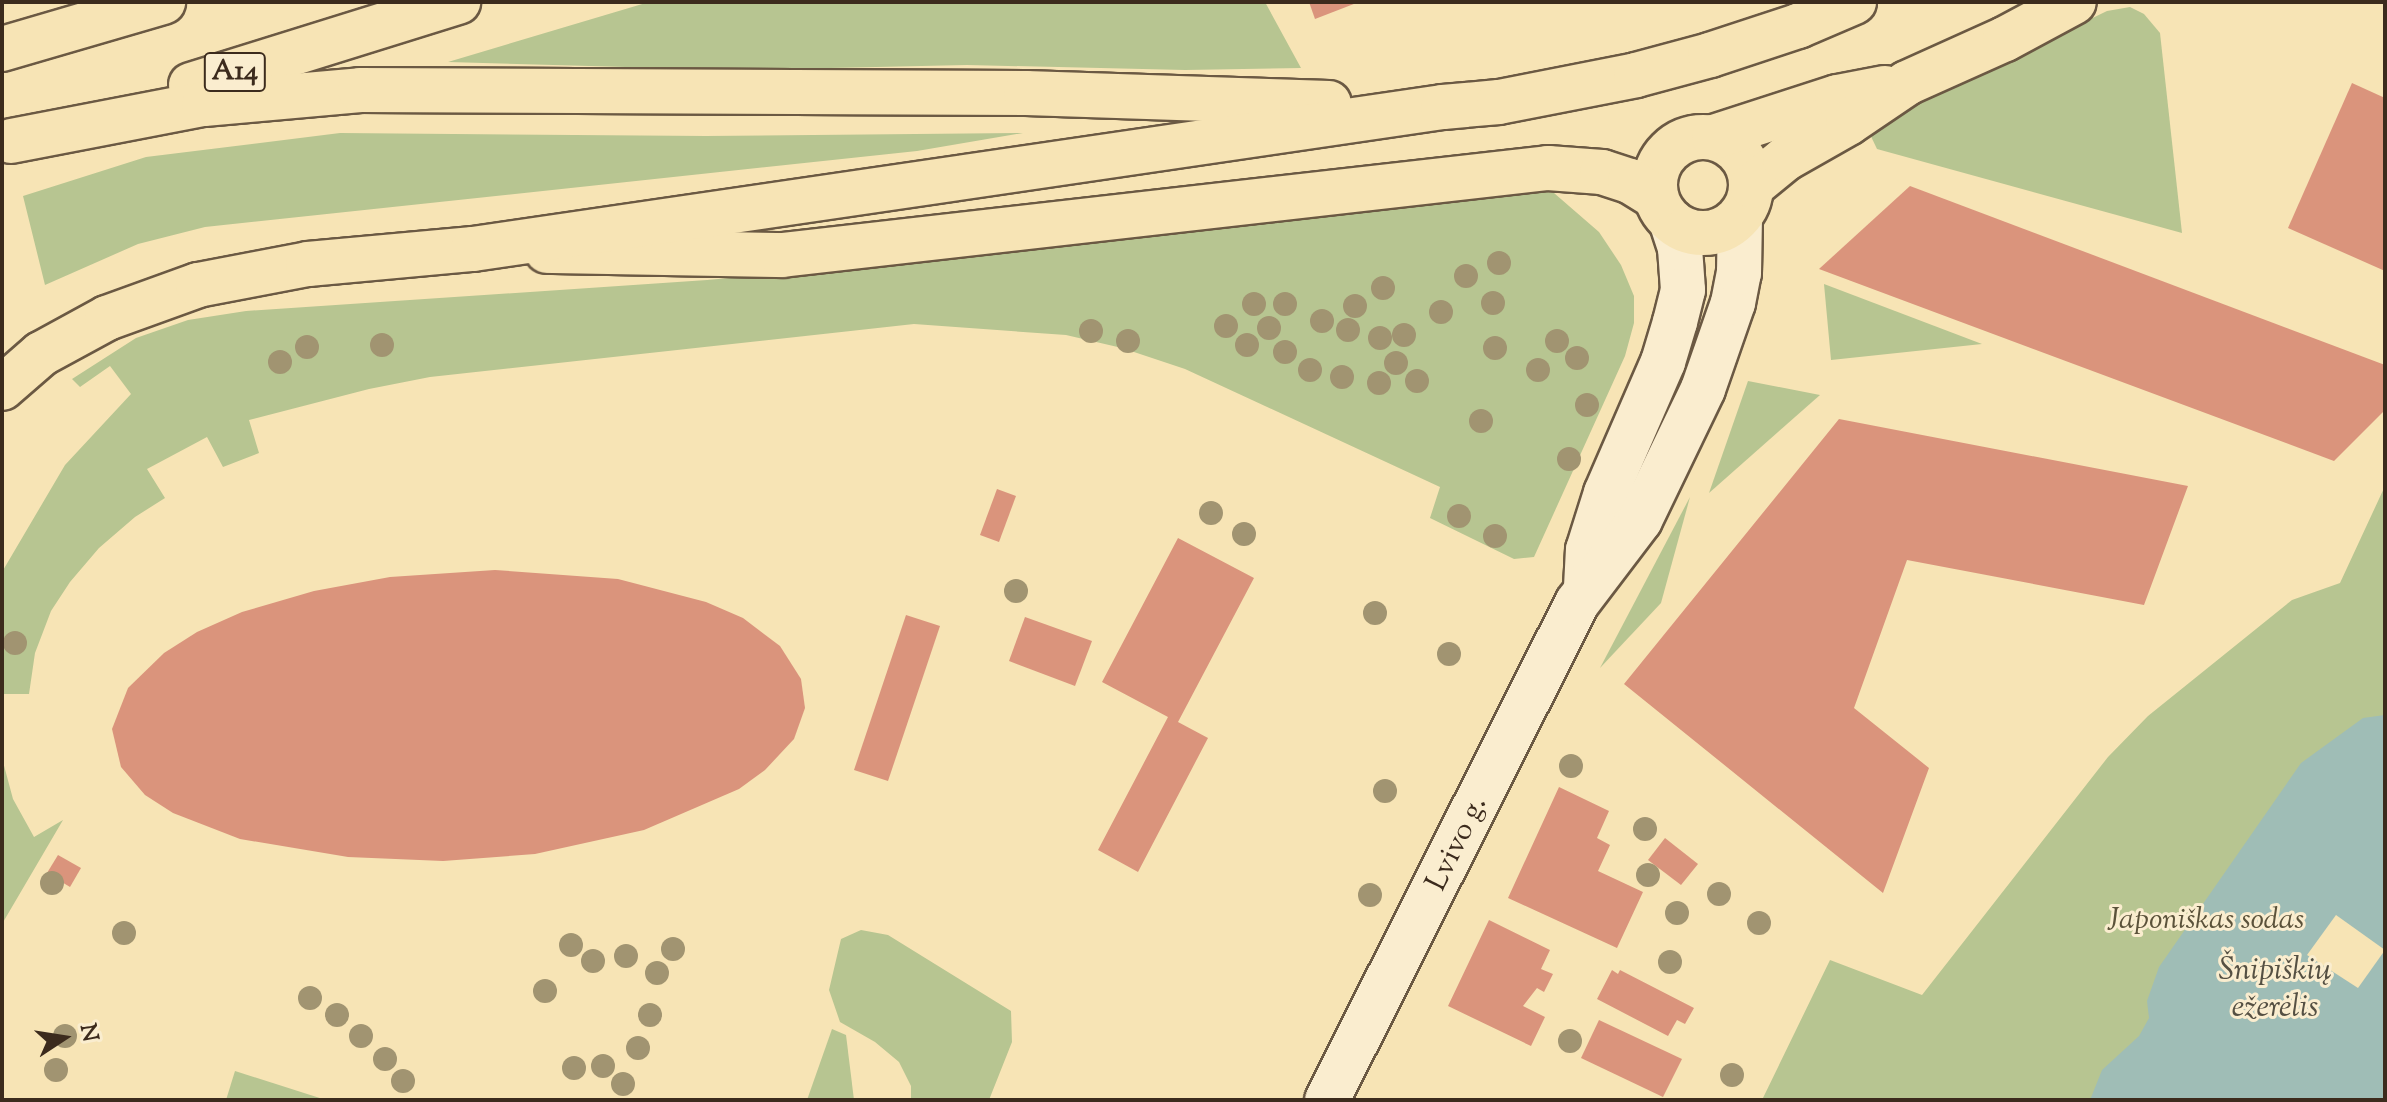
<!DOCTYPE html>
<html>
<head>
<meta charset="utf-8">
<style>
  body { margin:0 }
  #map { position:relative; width:2387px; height:1102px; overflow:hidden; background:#f7e4b5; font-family:"Sorts Mill Goudy",serif }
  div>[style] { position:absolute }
  .green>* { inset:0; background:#b7c591 }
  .water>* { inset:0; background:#9fbdb6 }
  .pier>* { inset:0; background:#f7e4b5 }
  .building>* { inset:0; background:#da947c }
  .roads { filter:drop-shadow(2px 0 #6b5943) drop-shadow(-2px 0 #6b5943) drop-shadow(0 2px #6b5943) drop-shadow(0 -2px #6b5943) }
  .minor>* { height:44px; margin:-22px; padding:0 22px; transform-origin:22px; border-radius:22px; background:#faedcf }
  .primary>* { height:44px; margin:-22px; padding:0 22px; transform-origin:22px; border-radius:22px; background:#f7e4b5 }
  .primary>.ring { margin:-22px; padding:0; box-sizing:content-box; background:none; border:44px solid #f7e4b5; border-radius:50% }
  .trunk>* { height:44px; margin:-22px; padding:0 22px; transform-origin:22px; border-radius:22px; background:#f7e4b5 }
  .trees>* { width:24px; height:24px; margin:-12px; border-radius:50%; background:#a19471 }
  span { translate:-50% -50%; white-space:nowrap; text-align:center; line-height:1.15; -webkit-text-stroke:6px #faedcf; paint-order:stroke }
  .shield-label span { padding:2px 6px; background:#faedcf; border:2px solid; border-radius:6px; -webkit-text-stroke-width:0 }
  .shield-label { font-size:28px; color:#3c2b1d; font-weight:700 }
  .street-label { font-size:30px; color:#3c2b1d }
  .park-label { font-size:30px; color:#5b523a; font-style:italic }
  .water-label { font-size:32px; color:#555043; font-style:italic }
  .frame { position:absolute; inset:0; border:4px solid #3c2b1d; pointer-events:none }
  .north { position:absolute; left:24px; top:998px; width:80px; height:80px; -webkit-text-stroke:6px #faedcf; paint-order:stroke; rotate:78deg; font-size:22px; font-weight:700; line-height:32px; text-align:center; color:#3c2b1d }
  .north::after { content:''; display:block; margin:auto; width:28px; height:36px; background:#3c2b1d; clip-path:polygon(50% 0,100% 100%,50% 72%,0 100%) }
</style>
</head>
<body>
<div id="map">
  <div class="green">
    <i style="clip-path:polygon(649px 2px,1265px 2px,1301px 68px,1185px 70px,967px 65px,734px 70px,448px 62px)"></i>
    <i style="clip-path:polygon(2130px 7px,2144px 14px,2160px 33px,2182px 233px,1877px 149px,1867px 128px,2107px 11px)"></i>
    <i style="clip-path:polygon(340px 133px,706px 136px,1023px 133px,917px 151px,205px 227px,138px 244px,45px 285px,23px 196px,146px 157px)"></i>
    <i style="clip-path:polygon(1531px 189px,1554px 193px,1599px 232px,1621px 265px,1634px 296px,1634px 323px,1625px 356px,1534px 557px,1514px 559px,1430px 518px,1440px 487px,1185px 369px,1122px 348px,1066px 335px,914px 324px,430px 377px,369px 389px,249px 420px,259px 453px,223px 467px,207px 437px,147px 469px,165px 498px,135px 517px,99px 548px,70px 582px,51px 611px,35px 653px,29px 694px,2px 694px,2px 572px,65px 465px,131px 394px,110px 366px,80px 387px,72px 379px,136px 338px,188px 320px,246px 311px,707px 280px,854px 267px)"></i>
    <i style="clip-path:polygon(1824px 284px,1982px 344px,1831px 360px)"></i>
    <i style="clip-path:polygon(1748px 381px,1820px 395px,1709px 493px)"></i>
    <i style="clip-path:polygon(2385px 486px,2385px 1100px,1762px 1100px,1830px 960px,1922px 995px,2108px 757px,2148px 716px,2292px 600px,2340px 583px)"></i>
    <i style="clip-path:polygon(1690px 497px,1661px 603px,1600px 668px)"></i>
    <i style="clip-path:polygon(2px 758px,13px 799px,34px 837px,63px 820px,2px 924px)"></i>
    <i style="clip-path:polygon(861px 930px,888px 935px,1011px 1011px,1012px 1042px,989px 1100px,911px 1100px,911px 1086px,899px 1062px,875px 1042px,840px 1022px,829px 990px,841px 939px)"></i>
    <i style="clip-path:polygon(832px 1029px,846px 1035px,854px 1100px,807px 1100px)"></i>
    <i style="clip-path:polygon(235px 1071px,326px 1100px,226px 1100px)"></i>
  </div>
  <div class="water">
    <i style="clip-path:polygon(2385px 715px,2385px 1100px,2090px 1100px,2102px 1070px,2139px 1036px,2149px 1018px,2147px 1001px,2159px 967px,2301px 763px,2363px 718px)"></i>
  </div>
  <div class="pier">
    <i style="clip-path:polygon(2336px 915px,2385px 950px,2358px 988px,2307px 955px)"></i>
  </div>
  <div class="building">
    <i style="clip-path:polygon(1309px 2px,1359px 2px,1315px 19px)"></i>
    <i style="clip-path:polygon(2352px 83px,2385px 98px,2385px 271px,2288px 228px)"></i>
    <i style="clip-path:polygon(1910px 186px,2385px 365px,2385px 410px,2334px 461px,1819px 269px)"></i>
    <i style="clip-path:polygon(1839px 419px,2188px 486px,2144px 605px,1907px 560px,1854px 708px,1929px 768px,1883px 893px,1624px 684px)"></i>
    <i style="clip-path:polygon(997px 489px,1016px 496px,999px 542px,980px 535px)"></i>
    <i style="clip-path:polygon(1178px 538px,1254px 578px,1178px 722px,1208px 738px,1138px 872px,1098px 850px,1168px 717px,1102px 682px)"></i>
    <i style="clip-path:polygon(495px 570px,618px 579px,706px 602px,743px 618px,780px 646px,801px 679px,805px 708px,794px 739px,765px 770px,739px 789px,644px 830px,535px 854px,443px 861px,348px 857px,240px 839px,173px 813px,145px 795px,121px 767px,112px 729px,128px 688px,164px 653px,197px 632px,242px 612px,314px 591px,390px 577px)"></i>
    <i style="clip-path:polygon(906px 615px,940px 626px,888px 781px,854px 770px)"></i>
    <i style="clip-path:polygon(1025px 617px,1092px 641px,1075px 686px,1009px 661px)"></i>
    <i style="clip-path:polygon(1559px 787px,1609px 811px,1597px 838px,1610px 845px,1598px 871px,1643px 892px,1617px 948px,1508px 898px)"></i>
    <i style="clip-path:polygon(1665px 838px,1698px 864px,1681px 885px,1648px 860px)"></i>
    <i style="clip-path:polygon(58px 855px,81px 868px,70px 887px,47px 873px)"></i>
    <i style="clip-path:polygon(1489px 920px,1550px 950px,1541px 969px,1553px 974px,1544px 992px,1537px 988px,1523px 1006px,1545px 1017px,1531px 1046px,1448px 1006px)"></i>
    <i style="clip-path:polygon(1612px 970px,1618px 974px,1620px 970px,1694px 1008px,1685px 1024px,1677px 1020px,1668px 1036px,1597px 999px)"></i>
    <i style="clip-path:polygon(1599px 1020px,1682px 1059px,1663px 1097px,1581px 1058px)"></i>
  </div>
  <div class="roads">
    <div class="minor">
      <i style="left:1586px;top:587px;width:37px;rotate:-87deg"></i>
      <i style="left:1588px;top:550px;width:60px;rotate:-72.5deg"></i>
      <i style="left:1606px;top:493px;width:143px;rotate:-66.5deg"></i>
      <i style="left:1663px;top:362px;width:42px;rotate:-73.3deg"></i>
      <i style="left:1675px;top:322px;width:33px;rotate:-76deg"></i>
      <i style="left:1683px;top:290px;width:42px;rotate:-94.1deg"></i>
      <i style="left:1680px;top:248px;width:28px;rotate:-108deg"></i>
      <i style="left:1327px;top:1100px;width:556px;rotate:-63.3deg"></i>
      <i style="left:1577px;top:603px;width:104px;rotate:-52.8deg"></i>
      <i style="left:1640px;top:520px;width:145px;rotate:-64.3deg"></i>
      <i style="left:1703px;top:389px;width:91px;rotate:-70.8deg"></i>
      <i style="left:1733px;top:303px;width:31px;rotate:-79deg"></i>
      <i style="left:1739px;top:273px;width:56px;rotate:-89deg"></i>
    </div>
    <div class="primary">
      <i class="ring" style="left:1655px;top:137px;width:52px;height:52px"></i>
      <i style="left:1714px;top:137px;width:129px;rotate:-18deg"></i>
      <i style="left:1837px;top:97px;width:49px;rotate:-10.6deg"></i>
      <i style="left:1752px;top:186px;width:43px;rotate:-39.3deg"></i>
      <i style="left:1785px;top:159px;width:73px;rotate:-29.7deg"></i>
      <i style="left:1848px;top:123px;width:71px;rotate:-34.1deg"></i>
      <i style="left:1907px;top:83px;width:107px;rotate:-24.2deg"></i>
      <i style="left:2005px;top:39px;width:78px;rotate:-28.2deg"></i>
      <i style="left:547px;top:251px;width:235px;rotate:1deg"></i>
      <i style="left:782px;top:255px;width:771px;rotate:-6.48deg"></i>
      <i style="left:1548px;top:168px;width:54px;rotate:4.2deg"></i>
      <i style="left:1602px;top:172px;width:29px;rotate:18deg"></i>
      <i style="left:1630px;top:181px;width:31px;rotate:32deg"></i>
    </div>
    <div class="trunk">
      <i style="left:2px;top:49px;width:168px;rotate:-16.3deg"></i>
      <i style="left:191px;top:85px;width:280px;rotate:-17.3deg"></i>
      <i style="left:11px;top:141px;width:197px;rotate:-10.9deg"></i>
      <i style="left:204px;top:104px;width:157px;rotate:-5.1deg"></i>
      <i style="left:360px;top:90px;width:666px;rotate:0.26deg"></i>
      <i style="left:1026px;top:93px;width:303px;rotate:1.9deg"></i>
      <i style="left:2px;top:388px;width:52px;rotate:-41.1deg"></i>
      <i style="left:41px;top:354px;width:75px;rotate:-28.6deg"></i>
      <i style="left:107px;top:318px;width:97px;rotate:-19.9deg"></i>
      <i style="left:198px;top:285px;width:112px;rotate:-10.8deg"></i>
      <i style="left:308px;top:264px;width:166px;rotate:-5.2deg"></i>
      <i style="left:473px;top:249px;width:980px;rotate:-8.33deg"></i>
      <i style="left:1443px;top:107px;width:56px;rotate:-5.1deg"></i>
      <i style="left:1499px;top:102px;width:140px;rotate:-11.1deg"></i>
      <i style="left:1636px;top:75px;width:77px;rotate:-15.1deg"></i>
      <i style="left:1710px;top:55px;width:93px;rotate:-18.2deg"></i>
      <i style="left:1798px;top:26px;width:61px;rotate:-23.2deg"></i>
    </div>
  </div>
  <div class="trees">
    <i style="left:1499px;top:263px"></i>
    <i style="left:1466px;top:276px"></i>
    <i style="left:1383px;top:288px"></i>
    <i style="left:1493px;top:303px"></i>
    <i style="left:1254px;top:304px"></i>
    <i style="left:1285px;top:304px"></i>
    <i style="left:1355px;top:306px"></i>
    <i style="left:1441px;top:312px"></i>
    <i style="left:1322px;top:321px"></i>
    <i style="left:1226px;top:326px"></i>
    <i style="left:1269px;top:328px"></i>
    <i style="left:1348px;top:330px"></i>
    <i style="left:1091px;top:331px"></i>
    <i style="left:1404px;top:335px"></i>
    <i style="left:1380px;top:338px"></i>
    <i style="left:1128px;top:341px"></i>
    <i style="left:1557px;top:341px"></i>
    <i style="left:382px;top:345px"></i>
    <i style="left:1247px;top:345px"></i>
    <i style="left:307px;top:347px"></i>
    <i style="left:1495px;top:348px"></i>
    <i style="left:1285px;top:352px"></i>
    <i style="left:1577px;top:358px"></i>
    <i style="left:280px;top:362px"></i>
    <i style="left:1396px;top:363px"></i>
    <i style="left:1310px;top:370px"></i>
    <i style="left:1538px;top:370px"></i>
    <i style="left:1342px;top:377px"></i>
    <i style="left:1417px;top:381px"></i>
    <i style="left:1379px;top:383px"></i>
    <i style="left:1587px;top:405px"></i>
    <i style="left:1481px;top:421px"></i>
    <i style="left:1569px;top:459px"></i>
    <i style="left:1211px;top:513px"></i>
    <i style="left:1459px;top:516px"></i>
    <i style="left:1244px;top:534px"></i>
    <i style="left:1495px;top:536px"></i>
    <i style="left:1016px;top:591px"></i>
    <i style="left:1375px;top:613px"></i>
    <i style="left:15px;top:643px"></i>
    <i style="left:1449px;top:654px"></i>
    <i style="left:1571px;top:766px"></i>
    <i style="left:1385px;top:791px"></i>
    <i style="left:1645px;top:829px"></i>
    <i style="left:1648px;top:875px"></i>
    <i style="left:52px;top:883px"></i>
    <i style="left:1719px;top:894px"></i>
    <i style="left:1370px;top:895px"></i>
    <i style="left:1677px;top:913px"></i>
    <i style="left:1759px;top:923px"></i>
    <i style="left:124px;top:933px"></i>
    <i style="left:571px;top:945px"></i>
    <i style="left:673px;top:949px"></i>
    <i style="left:626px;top:956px"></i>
    <i style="left:593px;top:961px"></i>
    <i style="left:1670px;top:962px"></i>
    <i style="left:657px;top:973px"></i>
    <i style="left:545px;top:991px"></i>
    <i style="left:310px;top:998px"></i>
    <i style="left:337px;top:1015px"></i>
    <i style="left:650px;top:1015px"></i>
    <i style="left:65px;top:1036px"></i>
    <i style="left:361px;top:1036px"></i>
    <i style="left:1570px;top:1041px"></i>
    <i style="left:638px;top:1048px"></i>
    <i style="left:385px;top:1059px"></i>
    <i style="left:603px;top:1066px"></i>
    <i style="left:574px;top:1068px"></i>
    <i style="left:56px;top:1070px"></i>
    <i style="left:1732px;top:1075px"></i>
    <i style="left:403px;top:1081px"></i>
    <i style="left:623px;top:1084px"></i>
  </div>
  <div class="shield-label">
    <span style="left:235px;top:72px">A14</span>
  </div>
  <div class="street-label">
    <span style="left:1458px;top:844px;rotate:-64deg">Lvivo g.</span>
  </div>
  <div class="park-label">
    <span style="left:2206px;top:921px">Japoniškas sodas</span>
  </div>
  <div class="water-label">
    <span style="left:2275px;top:990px">Šnipiškių<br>ežerėlis</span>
  </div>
  <div class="frame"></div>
  <div class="north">N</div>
</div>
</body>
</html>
